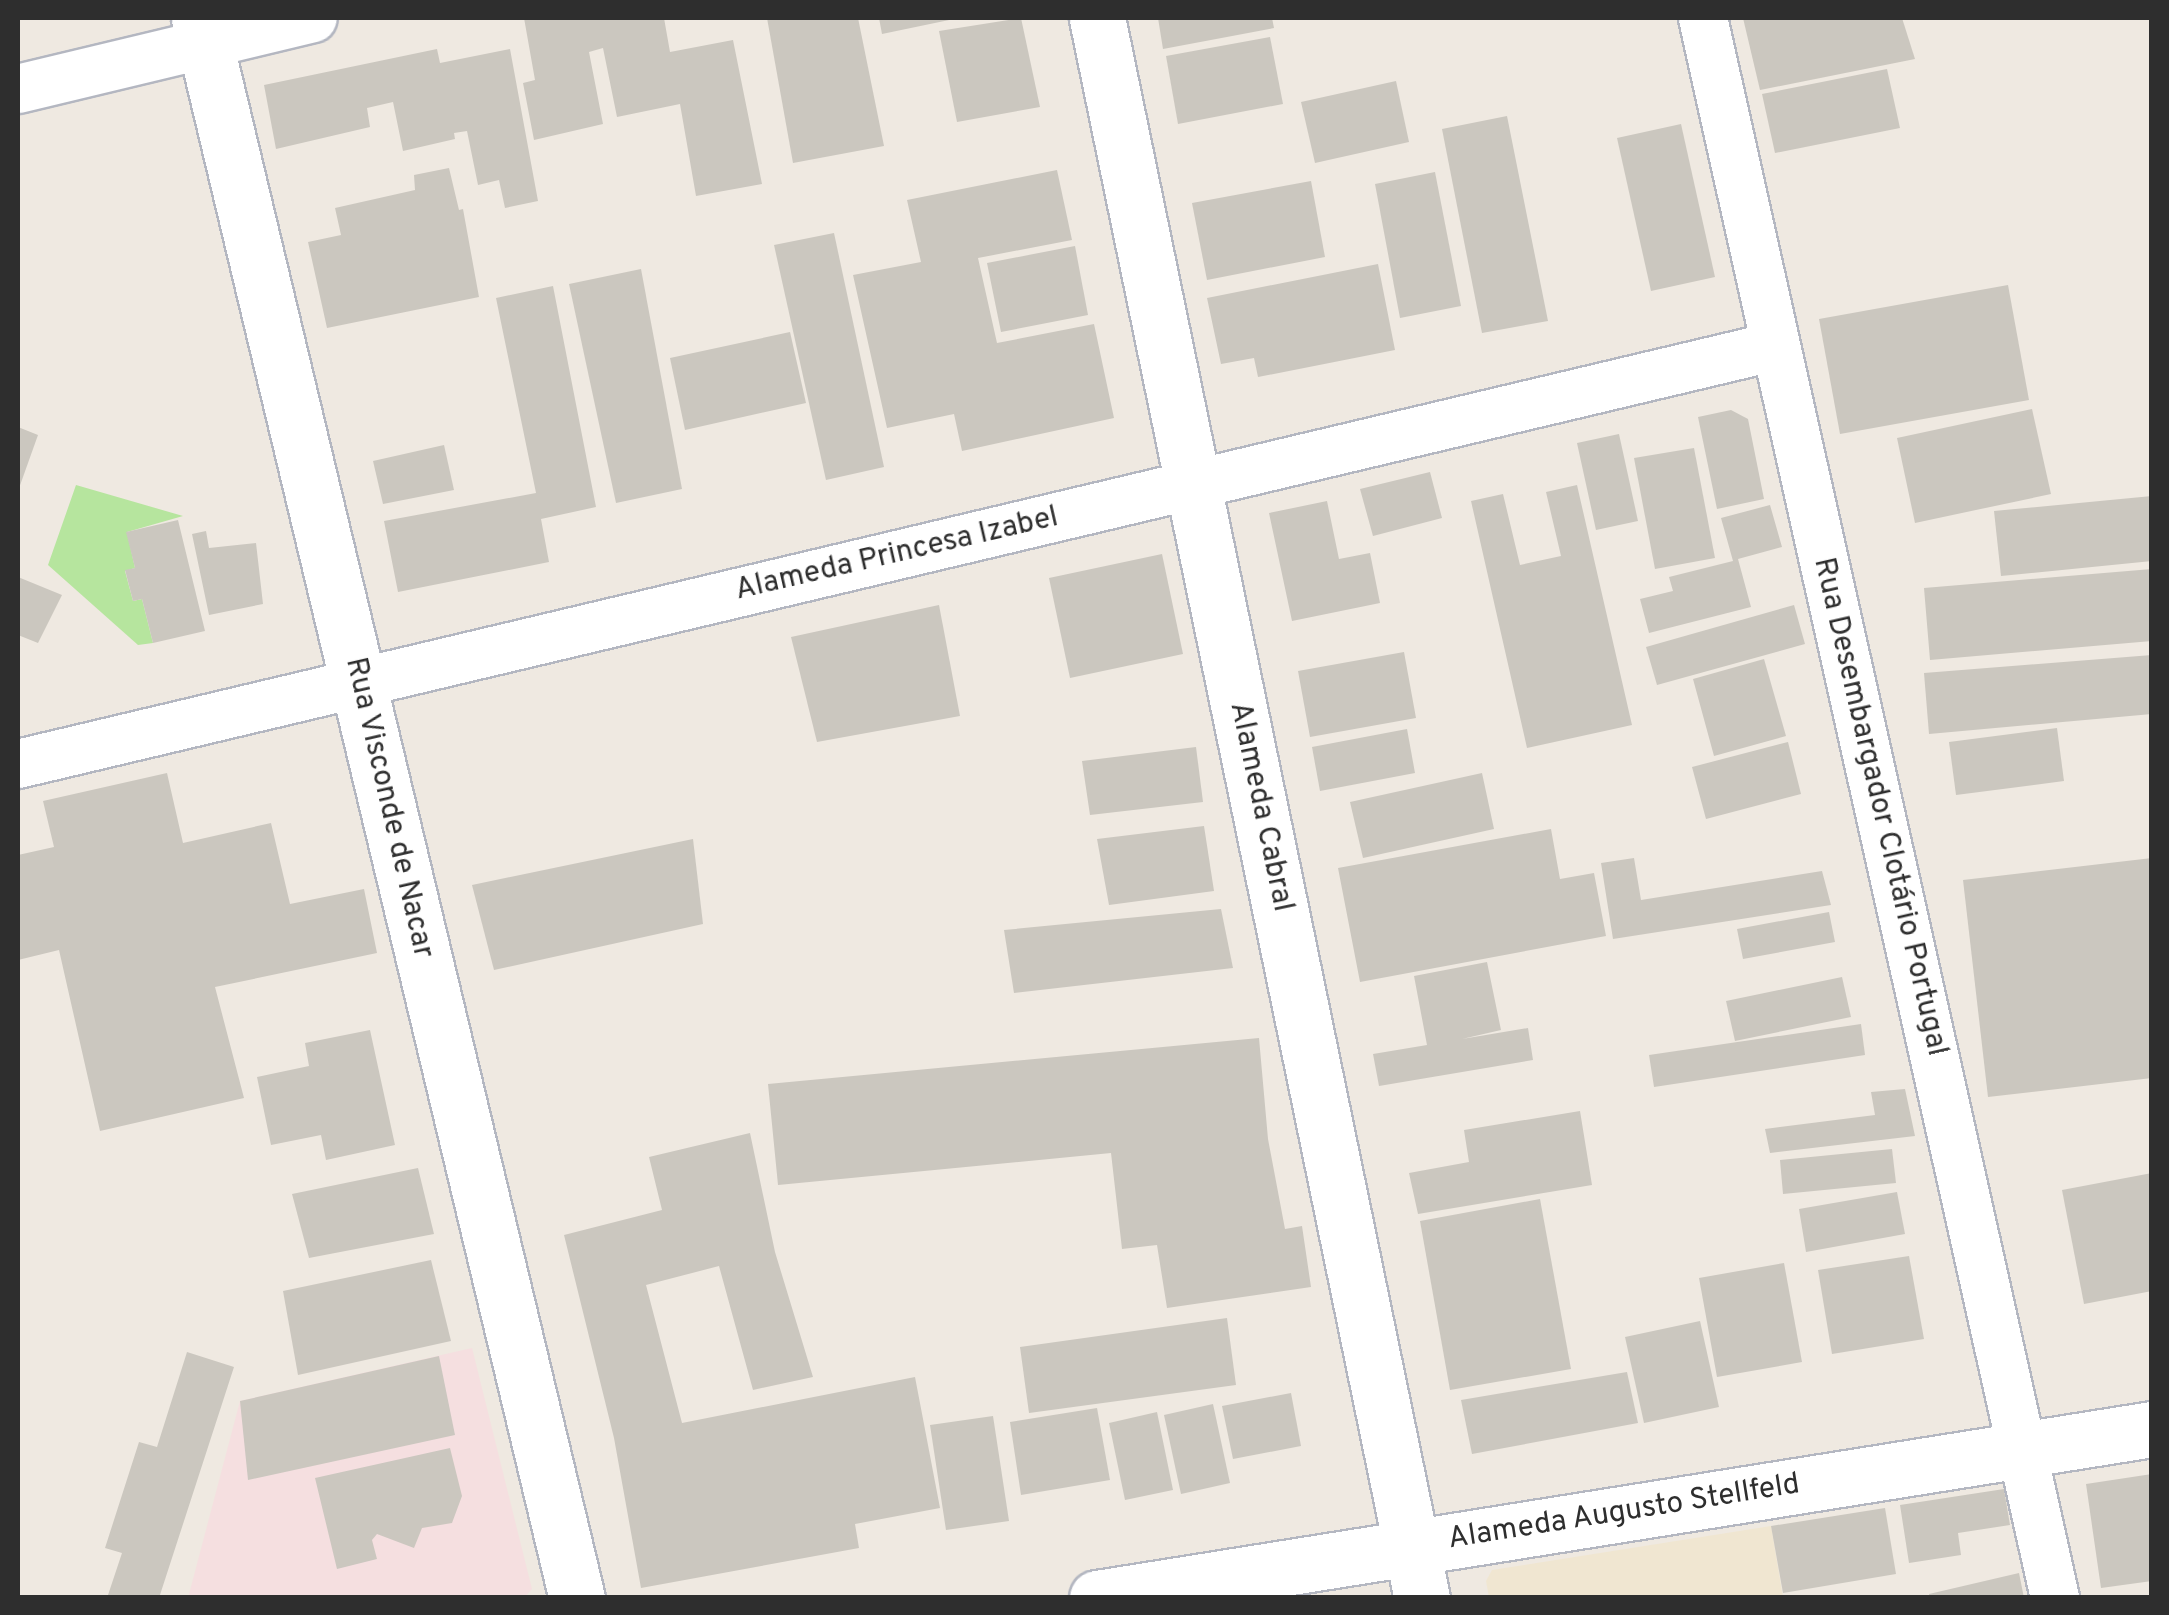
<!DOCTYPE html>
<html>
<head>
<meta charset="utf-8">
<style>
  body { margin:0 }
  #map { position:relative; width:2169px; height:1615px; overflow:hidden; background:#efe9e1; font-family:Overpass,sans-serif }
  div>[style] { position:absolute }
  .education>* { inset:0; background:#f0e6d1 }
  .medical>* { inset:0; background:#f5dfe0 }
  .green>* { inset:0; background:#b6e59e }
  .building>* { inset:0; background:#cbc7bf }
  .roads { filter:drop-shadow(2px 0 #b4b7c1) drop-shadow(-2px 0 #b4b7c1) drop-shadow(0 2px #b4b7c1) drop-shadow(0 -2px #b4b7c1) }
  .street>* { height:48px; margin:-24px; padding:0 24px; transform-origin:24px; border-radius:24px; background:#fff }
  .secondary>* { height:55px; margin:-27.5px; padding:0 27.5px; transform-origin:27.5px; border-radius:27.5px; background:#fff }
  span { translate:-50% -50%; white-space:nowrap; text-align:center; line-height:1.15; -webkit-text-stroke:10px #fff; paint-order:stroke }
  .street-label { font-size:30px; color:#2e2e2e }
  .frame { position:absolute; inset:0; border:20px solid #2e2e2e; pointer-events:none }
</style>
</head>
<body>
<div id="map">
  <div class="education">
    <i style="clip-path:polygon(1771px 1526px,1783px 1597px,1489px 1597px,1486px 1581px,1492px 1570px)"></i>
  </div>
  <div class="medical">
    <i style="clip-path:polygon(472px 1348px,532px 1589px,525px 1597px,188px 1598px,240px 1401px)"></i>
  </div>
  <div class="green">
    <i style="clip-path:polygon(76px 485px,183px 516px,127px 532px,135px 568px,125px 571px,133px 601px,142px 599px,153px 643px,138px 645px,48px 565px)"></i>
  </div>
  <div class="building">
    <i style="clip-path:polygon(524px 18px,664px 18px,670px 52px,733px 40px,762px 184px,696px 196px,680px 104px,617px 117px,603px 48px,589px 52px,603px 124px,534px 140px,523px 83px,535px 80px)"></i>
    <i style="clip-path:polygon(767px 18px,858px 18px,884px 146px,793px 163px)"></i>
    <i style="clip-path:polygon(879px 18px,954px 18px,954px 19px,882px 34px)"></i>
    <i style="clip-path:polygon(1021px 18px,1040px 107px,957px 122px,939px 31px)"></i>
    <i style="clip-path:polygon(1158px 18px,1272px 18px,1274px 28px,1163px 49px)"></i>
    <i style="clip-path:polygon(1743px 18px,1902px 18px,1915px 59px,1760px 90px)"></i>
    <i style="clip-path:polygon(1270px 37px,1283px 104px,1178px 124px,1166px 56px)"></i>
    <i style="clip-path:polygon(437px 49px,440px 63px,510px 49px,538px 201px,505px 208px,499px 180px,478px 185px,467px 131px,454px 133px,455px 139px,403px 151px,393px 102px,367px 108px,370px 127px,276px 149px,264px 85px)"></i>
    <i style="clip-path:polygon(1887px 69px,1900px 128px,1775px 153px,1762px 94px)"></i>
    <i style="clip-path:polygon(1396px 81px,1409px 142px,1315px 163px,1301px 102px)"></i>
    <i style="clip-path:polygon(1507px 116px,1548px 321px,1482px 333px,1442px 129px)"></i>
    <i style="clip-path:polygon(1681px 124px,1715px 277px,1651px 291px,1617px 138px)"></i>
    <i style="clip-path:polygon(449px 168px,459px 210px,463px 209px,479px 297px,327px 328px,308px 242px,341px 235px,335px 208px,415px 190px,414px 175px)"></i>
    <i style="clip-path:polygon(1057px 170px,1072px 240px,978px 258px,997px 343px,1094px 324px,1114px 418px,962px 451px,954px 414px,887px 428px,853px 275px,921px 262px,907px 200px)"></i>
    <i style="clip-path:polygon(1435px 172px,1461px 306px,1400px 318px,1375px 184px)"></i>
    <i style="clip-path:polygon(1311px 181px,1325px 257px,1207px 280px,1192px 203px)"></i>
    <i style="clip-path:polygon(834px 233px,884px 467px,826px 480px,774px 245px)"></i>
    <i style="clip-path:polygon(1075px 246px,1088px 315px,1001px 332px,987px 263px)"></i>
    <i style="clip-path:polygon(1378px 264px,1395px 350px,1258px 377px,1254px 358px,1221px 364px,1207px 298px)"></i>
    <i style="clip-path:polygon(641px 269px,682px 489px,616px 503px,569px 284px)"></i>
    <i style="clip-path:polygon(2008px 285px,2029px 400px,1840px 434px,1819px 319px)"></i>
    <i style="clip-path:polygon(553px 286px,596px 507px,541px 519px,549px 562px,398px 592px,384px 521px,536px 493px,496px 298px)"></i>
    <i style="clip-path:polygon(790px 332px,806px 403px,685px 430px,670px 358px)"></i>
    <i style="clip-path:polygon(2032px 409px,2051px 494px,1915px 523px,1897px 438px)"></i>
    <i style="clip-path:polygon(1731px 410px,1748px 419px,1764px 499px,1717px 509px,1698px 417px)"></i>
    <i style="clip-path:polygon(18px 427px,38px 435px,18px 491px)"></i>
    <i style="clip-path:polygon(1619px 434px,1638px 521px,1596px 530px,1577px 443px)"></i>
    <i style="clip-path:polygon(444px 445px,454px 490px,383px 504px,373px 461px)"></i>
    <i style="clip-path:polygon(1694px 448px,1715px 558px,1655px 569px,1634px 458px)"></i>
    <i style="clip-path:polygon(1430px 472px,1442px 518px,1373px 536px,1360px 489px)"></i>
    <i style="clip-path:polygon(1577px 485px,1632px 725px,1527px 748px,1471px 501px,1503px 494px,1520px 565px,1561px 556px,1546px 492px)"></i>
    <i style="clip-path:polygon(2152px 496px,2152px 561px,2001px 576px,1994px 511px)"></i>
    <i style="clip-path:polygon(1327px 501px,1339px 559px,1370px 553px,1380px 603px,1292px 621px,1269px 513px)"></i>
    <i style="clip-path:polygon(1770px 505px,1782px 547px,1738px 559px,1751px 607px,1649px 633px,1640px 599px,1673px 591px,1669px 577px,1733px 561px,1721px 518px)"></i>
    <i style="clip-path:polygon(178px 520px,205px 631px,153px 643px,142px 599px,133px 601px,125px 570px,135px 568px,126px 532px)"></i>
    <i style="clip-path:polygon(206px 531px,209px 548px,256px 543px,263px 604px,209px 615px,192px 534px)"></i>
    <i style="clip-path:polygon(1162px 554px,1183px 654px,1070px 678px,1049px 578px)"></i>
    <i style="clip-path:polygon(2152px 569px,2152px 641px,1930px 660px,1924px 588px)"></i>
    <i style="clip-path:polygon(18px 577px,62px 595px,38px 643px,18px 635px)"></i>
    <i style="clip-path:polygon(939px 605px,960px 716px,817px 742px,791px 637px)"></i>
    <i style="clip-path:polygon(1794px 605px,1805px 644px,1657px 685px,1646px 647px)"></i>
    <i style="clip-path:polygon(1404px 652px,1416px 718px,1310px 737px,1298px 671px)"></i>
    <i style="clip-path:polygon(2152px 655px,2152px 714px,1929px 734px,1924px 673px)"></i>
    <i style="clip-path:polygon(1764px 659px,1786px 736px,1714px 756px,1693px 679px)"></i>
    <i style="clip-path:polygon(2057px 728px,2064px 781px,1956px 795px,1949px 742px)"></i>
    <i style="clip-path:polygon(1407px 729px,1415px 773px,1320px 791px,1312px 747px)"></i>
    <i style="clip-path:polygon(1788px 742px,1801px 794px,1706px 819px,1692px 767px)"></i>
    <i style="clip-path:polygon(1196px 747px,1203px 802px,1090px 815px,1082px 761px)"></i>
    <i style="clip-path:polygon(167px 773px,183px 843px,271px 823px,290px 904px,364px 889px,377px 953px,215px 987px,244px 1098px,100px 1131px,59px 950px,18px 960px,18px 855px,54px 847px,43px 801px)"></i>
    <i style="clip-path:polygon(1482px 773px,1494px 829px,1363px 858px,1350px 802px)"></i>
    <i style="clip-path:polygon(1204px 826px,1214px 891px,1109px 905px,1097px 839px)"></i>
    <i style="clip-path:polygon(1551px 829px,1560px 879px,1594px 873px,1606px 936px,1360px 982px,1338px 868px)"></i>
    <i style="clip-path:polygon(693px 839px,703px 924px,494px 970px,472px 885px)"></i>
    <i style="clip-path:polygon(1634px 858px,1641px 900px,1822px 871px,1831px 905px,1613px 939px,1601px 863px)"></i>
    <i style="clip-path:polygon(2152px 858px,2152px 1078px,1988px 1097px,1963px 880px)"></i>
    <i style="clip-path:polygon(1221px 909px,1233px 968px,1014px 993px,1004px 930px)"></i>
    <i style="clip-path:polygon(1829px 912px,1835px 942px,1743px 959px,1737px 929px)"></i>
    <i style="clip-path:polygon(1487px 962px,1501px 1030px,1462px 1039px,1528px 1028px,1533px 1060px,1379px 1086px,1373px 1054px,1427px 1045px,1414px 976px)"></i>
    <i style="clip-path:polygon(1842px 977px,1851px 1017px,1735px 1041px,1726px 1001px)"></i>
    <i style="clip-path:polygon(1861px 1024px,1865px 1055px,1654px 1087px,1649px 1055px)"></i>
    <i style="clip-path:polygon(370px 1030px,395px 1145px,326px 1160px,321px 1135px,271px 1145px,257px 1077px,309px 1066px,305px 1043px)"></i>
    <i style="clip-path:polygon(1259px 1038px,1268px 1139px,1285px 1229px,1302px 1226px,1311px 1287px,1167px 1308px,1157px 1245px,1122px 1249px,1111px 1153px,778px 1185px,768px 1084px)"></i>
    <i style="clip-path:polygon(1905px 1089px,1915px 1136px,1770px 1153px,1765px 1129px,1875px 1115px,1871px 1092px)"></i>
    <i style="clip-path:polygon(1580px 1111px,1592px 1185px,1418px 1214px,1409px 1173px,1469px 1162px,1464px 1130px)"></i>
    <i style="clip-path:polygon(750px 1133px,775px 1252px,813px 1377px,753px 1390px,719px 1266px,646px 1285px,682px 1423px,915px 1377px,940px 1508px,855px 1524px,859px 1548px,641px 1588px,614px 1438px,564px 1235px,662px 1210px,649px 1157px)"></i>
    <i style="clip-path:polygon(1892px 1149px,1896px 1183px,1783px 1194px,1780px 1160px)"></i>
    <i style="clip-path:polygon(418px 1168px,434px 1234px,309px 1258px,292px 1194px)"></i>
    <i style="clip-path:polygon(2152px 1173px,2152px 1291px,2084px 1304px,2062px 1190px)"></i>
    <i style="clip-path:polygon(1897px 1192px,1905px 1234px,1806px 1252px,1799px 1209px)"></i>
    <i style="clip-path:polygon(1540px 1199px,1571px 1369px,1450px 1390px,1420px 1221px)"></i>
    <i style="clip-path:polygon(1909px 1256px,1924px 1339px,1832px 1354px,1818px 1270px)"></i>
    <i style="clip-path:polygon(431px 1260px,451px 1341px,298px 1375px,283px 1291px)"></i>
    <i style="clip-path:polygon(1784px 1263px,1802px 1362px,1717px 1377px,1699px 1278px)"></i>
    <i style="clip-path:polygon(1227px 1318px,1236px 1385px,1029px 1413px,1020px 1347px)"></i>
    <i style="clip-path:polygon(1700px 1321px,1719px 1407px,1644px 1423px,1625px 1337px)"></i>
    <i style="clip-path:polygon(187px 1352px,234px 1367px,159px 1598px,107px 1598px,122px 1553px,105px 1548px,139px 1442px,157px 1447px)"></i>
    <i style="clip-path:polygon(439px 1356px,455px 1435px,248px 1480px,240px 1401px)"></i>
    <i style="clip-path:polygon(1627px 1372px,1638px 1423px,1472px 1454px,1461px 1400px)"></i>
    <i style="clip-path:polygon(1291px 1393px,1301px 1446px,1233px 1459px,1222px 1406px)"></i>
    <i style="clip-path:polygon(1213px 1404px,1230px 1483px,1181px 1494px,1164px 1415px)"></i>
    <i style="clip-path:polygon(1097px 1408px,1110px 1480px,1021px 1495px,1010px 1422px)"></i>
    <i style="clip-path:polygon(1157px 1412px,1173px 1490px,1125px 1500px,1109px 1423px)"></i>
    <i style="clip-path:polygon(993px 1416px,1009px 1521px,946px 1530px,930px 1425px)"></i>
    <i style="clip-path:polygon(450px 1448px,462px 1496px,452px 1523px,422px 1528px,414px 1548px,377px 1534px,372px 1540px,377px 1559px,337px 1569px,315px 1478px)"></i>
    <i style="clip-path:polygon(2152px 1474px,2152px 1581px,2101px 1588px,2086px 1484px)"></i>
    <i style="clip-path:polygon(2004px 1489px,2010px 1525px,1958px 1533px,1961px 1555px,1909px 1563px,1900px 1505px)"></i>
    <i style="clip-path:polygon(1885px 1508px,1896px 1574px,1783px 1593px,1771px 1526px)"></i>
    <i style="clip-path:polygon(2019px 1573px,2024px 1598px,1930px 1598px,1929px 1594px)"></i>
  </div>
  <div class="roads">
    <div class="street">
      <i style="left:1703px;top:18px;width:1619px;rotate:77.44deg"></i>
      <i style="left:18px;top:89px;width:303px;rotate:-13.5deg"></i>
      <i style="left:18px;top:764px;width:1807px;rotate:-13.37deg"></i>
    </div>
    <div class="secondary">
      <i style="left:199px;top:18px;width:1625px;rotate:76.55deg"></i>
      <i style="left:1097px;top:18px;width:1613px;rotate:78.38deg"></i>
      <i style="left:1097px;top:1598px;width:1068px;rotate:-9.1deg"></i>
    </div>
  </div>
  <div class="street-label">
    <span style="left:897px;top:555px;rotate:-13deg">Alameda Princesa Izabel</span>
    <span style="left:1260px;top:807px;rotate:78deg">Alameda Cabral</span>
    <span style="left:1879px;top:807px;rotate:77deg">Rua Desembargador Clotário Portugal</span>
    <span style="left:388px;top:808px;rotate:77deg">Rua Visconde de Nacar</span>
    <span style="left:1624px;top:1513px;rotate:-9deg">Alameda Augusto Stellfeld</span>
  </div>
  <div class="frame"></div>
</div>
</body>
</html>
